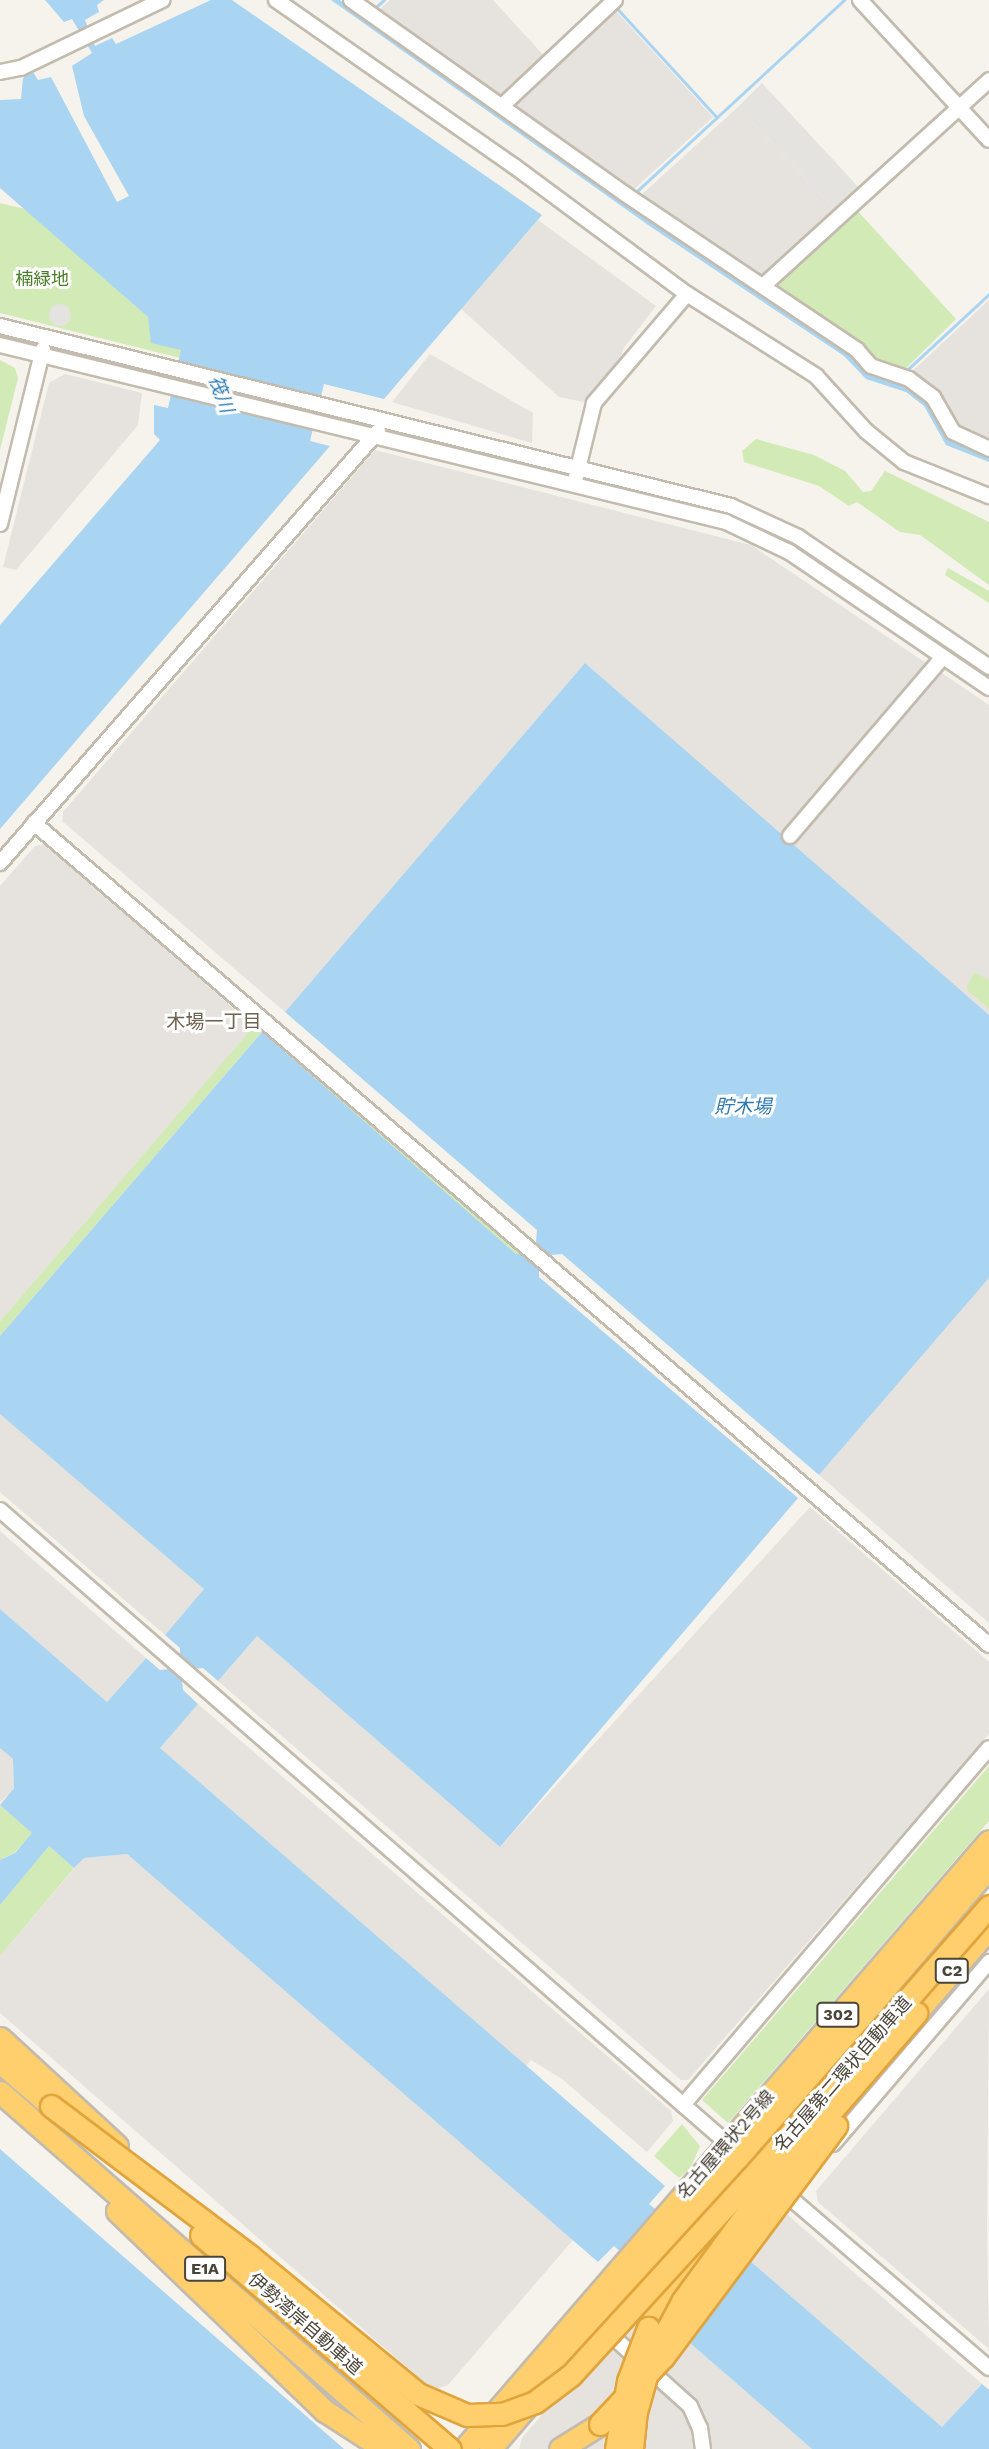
<!DOCTYPE html>
<html>
<head>
<meta charset="utf-8">
<style>
  body { margin:0 }
  #map { position:relative; width:989px; height:2449px; overflow:hidden; background:#f6f3ec; font-family:"Work Sans","Noto Sans JP",sans-serif }
  div>[style] { position:absolute }
  .industrial>* { inset:0; background:#e6e2dd }
  .green>* { inset:0; background:#d2eab5 }
  .parking>* { inset:0; background:#e5e3e0 }
  .round { border-radius:50% }
  .water>* { inset:0; background:#a9d4f2 }
  .stream>* { height:2.5px; margin:-1.25px; padding:0 1.25px; transform-origin:1.25px; border-radius:1.25px; background:#a9d4f2 }
  .roads { filter:drop-shadow(2px 0 #c2bbae) drop-shadow(-2px 0 #c2bbae) drop-shadow(0 2px #c2bbae) drop-shadow(0 -2px #c2bbae) }
  .minor>* { height:14px; margin:-7px; padding:0 7px; transform-origin:7px; border-radius:7px; background:#fff }
  .highway>* { height:21px; margin:-10.5px; padding:0 10.5px; transform-origin:10.5px; border-radius:10.5px; background:#ffcf6e }
  .bridges { filter:drop-shadow(2px 0 #e0a43c) drop-shadow(-2px 0 #e0a43c) drop-shadow(0 2px #e0a43c) drop-shadow(0 -2px #e0a43c) }
  .highway-bridge>* { height:21px; margin:-10.5px; padding:0 10.5px; transform-origin:10.5px; border-radius:10.5px; background:#ffcf6e }
  span { translate:-50% -50%; white-space:nowrap; text-align:center; line-height:1.15; -webkit-text-stroke:6px #fff; paint-order:stroke }
  .shield-label span { padding:2px 5px; background:#fff; border:2px solid; border-radius:5px; -webkit-text-stroke-width:0 }
  .shield-label { font-size:16px; color:#4b4439; font-weight:700 }
  .park-label { font-size:18px; color:#4a7f2a }
  .street-label { font-size:18px; color:#4b4439 }
  .water-label { font-size:19px; color:#2e7ab2; font-style:italic }
  .neighbourhood-label { font-size:19px; color:#6e6250 }
</style>
</head>
<body>
<div id="map">
  <div class="industrial">
    <i style="clip-path:polygon(390px 0,493px 0,547px 59px,500px 98px,377px 12px)"></i>
    <i style="clip-path:polygon(614px 9px,713px 117px,632px 191px,513px 108px,520px 96px)"></i>
    <i style="clip-path:polygon(738px 107px,839px 214px,761px 279px,639px 197px)"></i>
    <i style="clip-path:polygon(538px 220px,656px 306px,623px 349px,620px 361px,584px 402px,559px 397px,461px 309px)"></i>
    <i style="clip-path:polygon(989px 300px,989px 443px,958px 431px,908px 375px)"></i>
    <i style="clip-path:polygon(430px 354px,533px 413px,532px 443px,392px 402px)"></i>
    <i style="clip-path:polygon(65px 374px,142px 393px,138px 425px,16px 570px,3px 567px,49px 383px)"></i>
    <i style="clip-path:polygon(375px 450px,751px 545px,929px 665px,782px 837px,585px 663px,285px 1012px,62px 821px,63px 812px)"></i>
    <i style="clip-path:polygon(939px 671px,989px 705px,989px 1015px,790px 844px)"></i>
    <i style="clip-path:polygon(45px 844px,254px 1026px,0 1321px,0 886px,35px 846px)"></i>
    <i style="clip-path:polygon(989px 1278px,989px 1623px,819px 1475px)"></i>
    <i style="clip-path:polygon(0 1414px,204px 1589px,165px 1635px,0 1492px)"></i>
    <i style="clip-path:polygon(810px 1507px,989px 1662px,989px 1734px,688px 2080px,681px 2080px,218px 1681px,257px 1636px,500px 1847px)"></i>
    <i style="clip-path:polygon(0 1531px,146px 1658px,107px 1702px,0 1609px)"></i>
    <i style="clip-path:polygon(198px 1704px,671px 2111px,673px 2121px,647px 2152px,562px 2079px,531px 2060px,526px 2066px,160px 1748px)"></i>
    <i style="clip-path:polygon(0 1748px,13px 1759px,14px 1788px,0 1803px)"></i>
    <i style="clip-path:polygon(127px 1854px,573px 2240px,448px 2385px,433px 2390px,0 2013px,0 1956px,83px 1858px)"></i>
    <i style="clip-path:polygon(989px 1989px,987px 2229px,989px 2349px,818px 2202px,816px 2191px)"></i>
    <i style="clip-path:polygon(743px 2176px,982px 2384px,942px 2427px,704px 2221px)"></i>
    <i style="clip-path:polygon(637px 2297px,812px 2449px,712px 2449px,703px 2413px,693px 2396px,612px 2324px)"></i>
    <i style="clip-path:polygon(605px 2341px,675px 2397px,691px 2418px,699px 2449px,519px 2449px,522px 2438px)"></i>
  </div>
  <div class="green">
    <i style="clip-path:polygon(0 203px,25px 209px,148px 317px,182px 349px,180px 358px,0 313px)"></i>
    <i style="clip-path:polygon(855px 208px,956px 319px,903px 371px,878px 366px,772px 285px)"></i>
    <i style="clip-path:polygon(0 360px,15px 368px,18px 378px,0 450px)"></i>
    <i style="clip-path:polygon(756px 439px,814px 455px,845px 471px,863px 492px,871px 491px,885px 471px,989px 522px,989px 585px,920px 535px,900px 532px,857px 502px,849px 506px,819px 486px,744px 462px,742px 451px)"></i>
    <i style="clip-path:polygon(948px 568px,989px 591px,989px 603px,945px 575px)"></i>
    <i style="clip-path:polygon(974px 972px,989px 980px,989px 1009px,966px 989px)"></i>
    <i style="clip-path:polygon(259px 1020px,526px 1254px,516px 1254px,261px 1033px,0 1336px,0 1321px)"></i>
    <i style="clip-path:polygon(989px 1766px,989px 1821px,728px 2123px,702px 2100px)"></i>
    <i style="clip-path:polygon(0 1805px,33px 1833px,14px 1853px,0 1860px)"></i>
    <i style="clip-path:polygon(49px 1846px,74px 1868px,0 1956px,0 1905px)"></i>
    <i style="clip-path:polygon(682px 2124px,700px 2146px,690px 2169px,679px 2178px,654px 2156px)"></i>
  </div>
  <div class="parking">
    <i style="clip-path:polygon(762px 83px,863px 192px,839px 214px,738px 107px)"></i>
    <i class="round" style="left:49px;top:304px;width:22px;height:22px"></i>
  </div>
  <div class="water">
    <i style="clip-path:polygon(45px 0,104px 0,97px 5px,99px 12px,85px 20px,95px 46px,112px 38px,116px 44px,211px 0,232px 0,542px 215px,384px 399px,324px 384px,310px 441px,330px 446px,0 829px,0 625px,160px 440px,154px 434px,154px 405px,168px 408px,181px 350px,151px 343px,148px 317px,0 188px,0 100px,21px 99px,23px 78px,33px 72px,38px 80px,51px 77px,117px 202px,129px 196px,84px 116px,72px 66px,92px 53px,72px 19px,64px 22px)"></i>
    <i style="clip-path:polygon(331px 0,340px 0,854px 357px,867px 373px,909px 386px,989px 454px,989px 462px,946px 445px,924px 406px,906px 392px,866px 379px,844px 356px,651px 227px)"></i>
    <i style="clip-path:polygon(585px 663px,989px 1015px,989px 1278px,819px 1475px,562px 1254px,550px 1255px,539px 1267px,539px 1277px,798px 1498px,500px 1847px,257px 1636px,218px 1681px,203px 1668px,193px 1669px,182px 1681px,183px 1690px,198px 1704px,160px 1748px,665px 2186px,649px 2204px,690px 2237px,704px 2221px,942px 2427px,982px 2384px,989px 2390px,989px 2449px,812px 2449px,637px 2297px,652px 2280px,614px 2246px,598px 2262px,127px 1854px,84px 1858px,74px 1868px,49px 1846px,0 1905px,0 1860px,15px 1853px,32px 1833px,0 1805px,14px 1788px,13px 1759px,0 1748px,0 1609px,107px 1702px,146px 1658px,160px 1670px,169px 1669px,180px 1657px,180px 1648px,165px 1635px,204px 1589px,0 1414px,0 1336px,262px 1032px,516px 1254px,526px 1254px,536px 1242px,537px 1230px,285px 1012px)"></i>
    <i style="clip-path:polygon(0 2149px,344px 2449px,0 2449px)"></i>
  </div>
  <div class="stream">
    <i style="left:375px;top:8px;width:12px;rotate:-42deg"></i>
    <i style="left:617px;top:8px;width:148px;rotate:47.5deg"></i>
    <i style="left:636px;top:192px;width:283px;rotate:-42.7deg"></i>
    <i style="left:907px;top:370px;width:112px;rotate:-42.8deg"></i>
  </div>
  <div class="roads">
    <div class="minor">
      <i style="left:276px;top:0;width:290px;rotate:34.9deg"></i>
      <i style="left:514px;top:166px;width:215px;rotate:36.5deg"></i>
      <i style="left:687px;top:294px;width:153px;rotate:32.4deg"></i>
      <i style="left:816px;top:376px;width:74px;rotate:47.7deg"></i>
      <i style="left:866px;top:431px;width:49px;rotate:39.2deg"></i>
      <i style="left:904px;top:462px;width:92px;rotate:21.8deg"></i>
      <i style="left:351px;top:0;width:336px;rotate:35.3deg"></i>
      <i style="left:625px;top:194px;width:280px;rotate:33.9deg"></i>
      <i style="left:857px;top:350px;width:21px;rotate:49deg"></i>
      <i style="left:871px;top:366px;width:40px;rotate:18.9deg"></i>
      <i style="left:909px;top:379px;width:30px;rotate:37deg"></i>
      <i style="left:933px;top:397px;width:40px;rotate:60.3deg"></i>
      <i style="left:953px;top:432px;width:40px;rotate:25deg"></i>
      <i style="left:860px;top:0;width:190px;rotate:47.3deg"></i>
      <i style="left:0;top:72px;width:21px;rotate:-11deg"></i>
      <i style="left:21px;top:68px;width:157px;rotate:-25.7deg"></i>
      <i style="left:502px;top:106px;width:155px;rotate:-43.2deg"></i>
      <i style="left:763px;top:286px;width:306px;rotate:-42.3deg"></i>
      <i style="left:0;top:326px;width:753px;rotate:13.83deg"></i>
      <i style="left:731px;top:506px;width:74px;rotate:24.8deg"></i>
      <i style="left:798px;top:537px;width:231px;rotate:34.2deg"></i>
      <i style="left:0;top:345px;width:747px;rotate:13.7deg"></i>
      <i style="left:726px;top:522px;width:70px;rotate:25.5deg"></i>
      <i style="left:789px;top:552px;width:242px;rotate:34.2deg"></i>
      <i style="left:576px;top:477px;width:76px;rotate:-76.3deg"></i>
      <i style="left:594px;top:403px;width:143px;rotate:-49.5deg"></i>
      <i style="left:0;top:524px;width:180px;rotate:-76.2deg"></i>
      <i style="left:34px;top:823px;width:1260px;rotate:40.72deg"></i>
      <i style="left:790px;top:836px;width:235px;rotate:-49.5deg"></i>
      <i style="left:0;top:863px;width:574px;rotate:-48.81deg"></i>
      <i style="left:0;top:1510px;width:964px;rotate:41.05deg"></i>
      <i style="left:683px;top:2105px;width:470px;rotate:-49.4deg"></i>
      <i style="left:833px;top:2144px;width:240px;rotate:-49.4deg"></i>
      <i style="left:780px;top:2189px;width:275px;rotate:40.6deg"></i>
      <i style="left:603px;top:2328px;width:117px;rotate:41.9deg"></i>
      <i style="left:690px;top:2406px;width:24px;rotate:66deg"></i>
      <i style="left:700px;top:2428px;width:21px;rotate:82deg"></i>
    </div>
    <div class="highway">
      <i style="left:916px;top:2013px;width:112px;rotate:-49.3deg"></i>
      <i style="left:0;top:2038px;width:159px;rotate:42.7deg"></i>
      <i style="left:0;top:2062px;width:67px;rotate:40.8deg"></i>
      <i style="left:0;top:2092px;width:543px;rotate:41.12deg"></i>
      <i style="left:117px;top:2211px;width:289px;rotate:43.9deg"></i>
      <i style="left:325px;top:2411px;width:70px;rotate:32.8deg"></i>
      <i style="left:648px;top:2328px;width:103px;rotate:-57.7deg"></i>
      <i style="left:464px;top:2449px;width:803px;rotate:-49.19deg"></i>
      <i style="left:490px;top:2449px;width:767px;rotate:-49.39deg"></i>
      <i style="left:560px;top:2449px;width:47px;rotate:-32deg"></i>
    </div>
  </div>
  <div class="bridges">
    <div class="highway-bridge">
      <i style="left:51px;top:2106px;width:249px;rotate:37deg"></i>
      <i style="left:250px;top:2256px;width:217px;rotate:39.4deg"></i>
      <i style="left:418px;top:2394px;width:53px;rotate:23.2deg"></i>
      <i style="left:467px;top:2415px;width:35px;rotate:-2deg"></i>
      <i style="left:502px;top:2414px;width:35px;rotate:-20deg"></i>
      <i style="left:535px;top:2402px;width:45px;rotate:-36.9deg"></i>
      <i style="left:571px;top:2375px;width:268px;rotate:-47.6deg"></i>
      <i style="left:752px;top:2177px;width:360px;rotate:-48.8deg"></i>
      <i style="left:201px;top:2235px;width:328px;rotate:40.7deg"></i>
      <i style="left:600px;top:2424px;width:92px;rotate:-46.8deg"></i>
      <i style="left:663px;top:2357px;width:289px;rotate:-53.2deg"></i>
      <i style="left:616px;top:2449px;width:69px;rotate:-80deg"></i>
      <i style="left:628px;top:2381px;width:57px;rotate:-69.3deg"></i>
      <i style="left:632px;top:2449px;width:37px;rotate:-84deg"></i>
      <i style="left:636px;top:2412px;width:52px;rotate:-74.4deg"></i>
      <i style="left:650px;top:2362px;width:70px;rotate:-62deg"></i>
      <i style="left:683px;top:2300px;width:140px;rotate:-53.7deg"></i>
      <i style="left:766px;top:2187px;width:230px;rotate:-49.2deg"></i>
    </div>
  </div>
  <div class="shield-label">
    <span style="left:952px;top:1971px">C2</span>
    <span style="left:838px;top:2015px">302</span>
    <span style="left:205px;top:2269px">E1A</span>
  </div>
  <div class="park-label">
    <span style="left:42px;top:279px">楠緑地</span>
  </div>
  <div class="street-label">
    <span style="left:843px;top:2074px;rotate:-49deg">名古屋第二環状自動車道</span>
    <span style="left:726px;top:2145px;rotate:-49deg">名古屋環状2号線</span>
    <span style="left:305px;top:2324px;rotate:41deg">伊勢湾岸自動車道</span>
  </div>
  <div class="water-label">
    <span style="left:221px;top:394px;rotate:70deg">筏川</span>
    <span style="left:743px;top:1107px">貯木場</span>
  </div>
  <div class="neighbourhood-label">
    <span style="left:214px;top:1022px">木場一丁目</span>
  </div>
</div>
</body>
</html>
